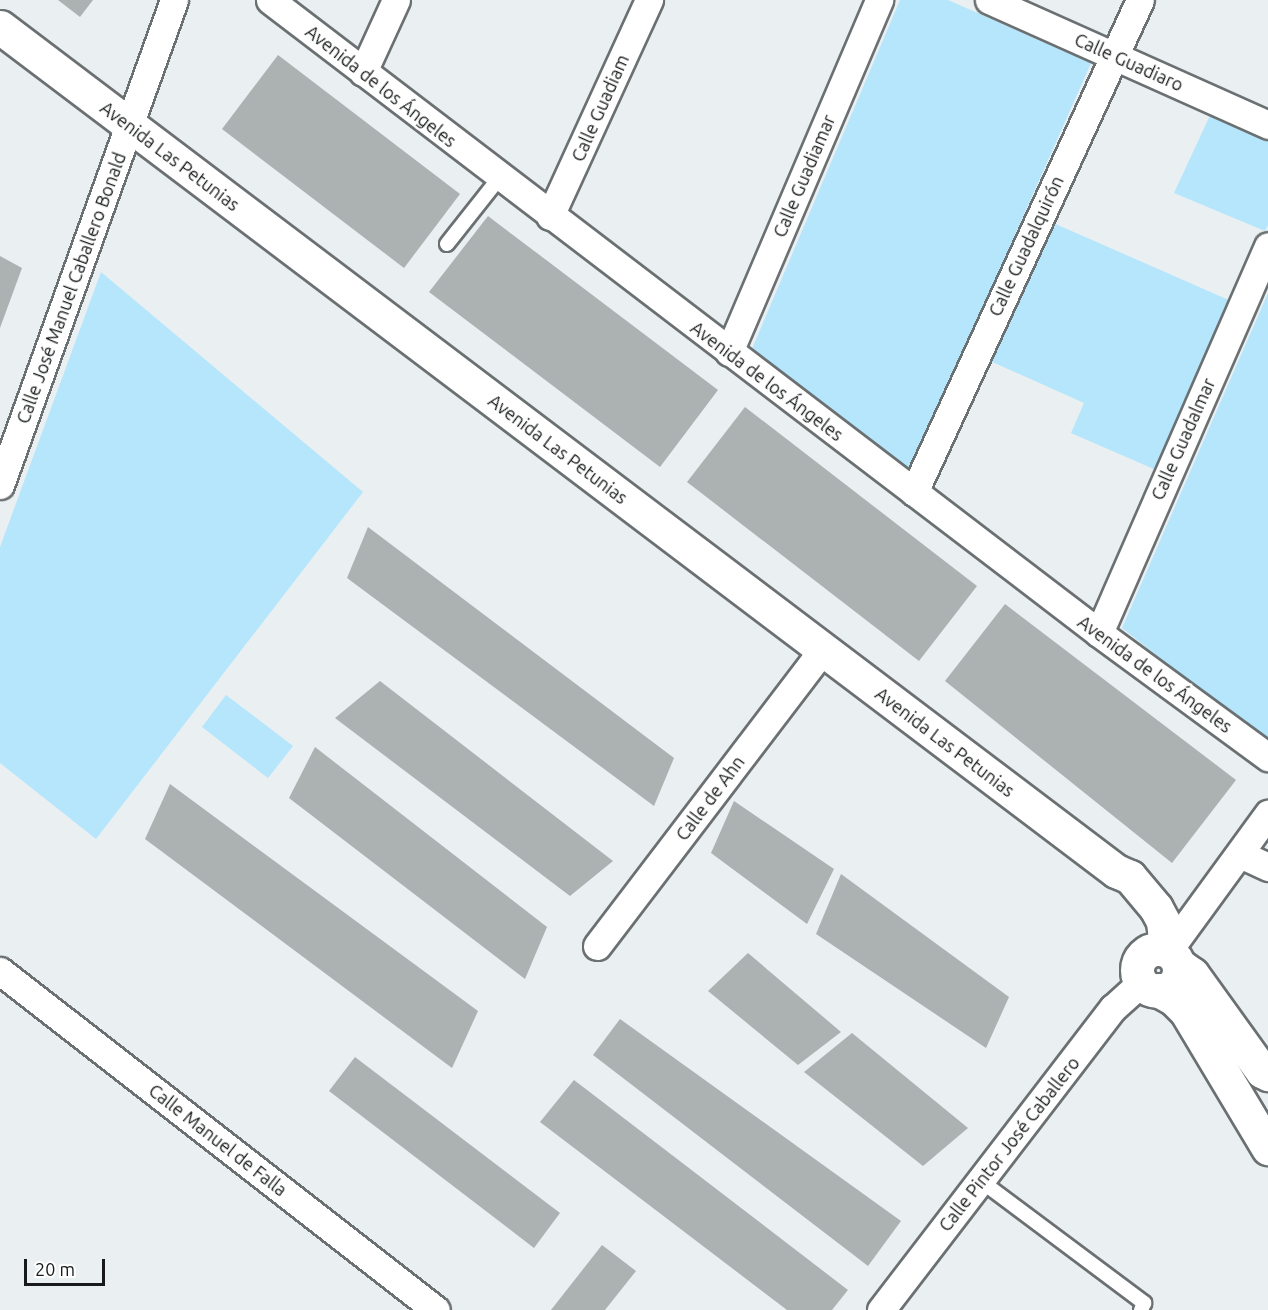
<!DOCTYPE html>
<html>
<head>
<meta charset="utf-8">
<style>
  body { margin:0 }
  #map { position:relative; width:1268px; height:1310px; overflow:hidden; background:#eaeff2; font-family:Ubuntu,sans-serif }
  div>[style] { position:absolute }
  .green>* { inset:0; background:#b5e6fc }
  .building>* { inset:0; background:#acb2b2 }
  .roads { filter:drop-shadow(2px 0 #6b7072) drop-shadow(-2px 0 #6b7072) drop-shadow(0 2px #6b7072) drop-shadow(0 -2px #6b7072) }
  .service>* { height:14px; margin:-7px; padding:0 7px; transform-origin:7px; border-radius:7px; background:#fff }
  .minor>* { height:27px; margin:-13.5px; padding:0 13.5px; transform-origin:13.5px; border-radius:13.5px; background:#fff }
  .tertiary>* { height:33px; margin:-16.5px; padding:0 16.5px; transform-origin:16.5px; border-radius:16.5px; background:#fff }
  .tertiary>.ring { margin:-16.5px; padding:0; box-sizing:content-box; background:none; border:33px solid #fff; border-radius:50% }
  span { translate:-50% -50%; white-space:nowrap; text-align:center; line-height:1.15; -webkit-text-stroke:4.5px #fff; paint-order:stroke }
  .street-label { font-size:18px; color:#17191a }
  .scale { position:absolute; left:24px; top:1259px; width:81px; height:27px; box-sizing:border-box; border:3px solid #17191a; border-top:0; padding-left:8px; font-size:18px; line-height:21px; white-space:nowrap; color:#17191a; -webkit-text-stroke:4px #fff; paint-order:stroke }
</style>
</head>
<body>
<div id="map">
  <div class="green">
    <i style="clip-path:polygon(900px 0,948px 0,1091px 63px,910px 472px,751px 351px)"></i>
    <i style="clip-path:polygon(1212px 111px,1268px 136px,1268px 225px,1265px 231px,1174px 193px)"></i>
    <i style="clip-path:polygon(1051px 222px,1231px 301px,1156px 470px,1071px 433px,1084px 403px,990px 361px)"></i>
    <i style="clip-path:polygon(101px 272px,363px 492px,96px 839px,0 763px,0 547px)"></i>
    <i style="clip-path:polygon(1268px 293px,1268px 743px,1122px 628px)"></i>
    <i style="clip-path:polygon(226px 695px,293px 746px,268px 778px,202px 727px)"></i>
  </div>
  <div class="building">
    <i style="clip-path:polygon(58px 0,93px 0,80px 17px)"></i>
    <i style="clip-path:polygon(278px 55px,460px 194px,404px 268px,222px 129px)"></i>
    <i style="clip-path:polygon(488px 216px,718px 390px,660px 467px,429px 292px)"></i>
    <i style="clip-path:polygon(0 256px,22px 268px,0 328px)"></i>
    <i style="clip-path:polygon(745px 407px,977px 586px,919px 661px,687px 482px)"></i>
    <i style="clip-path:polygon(368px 527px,674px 758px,654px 806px,347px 578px)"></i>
    <i style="clip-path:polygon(1005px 604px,1236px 780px,1172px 863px,945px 681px)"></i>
    <i style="clip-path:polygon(380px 681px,613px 861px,570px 896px,335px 718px)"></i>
    <i style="clip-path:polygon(315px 747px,547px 927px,525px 979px,289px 798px)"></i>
    <i style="clip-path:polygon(170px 784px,478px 1011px,452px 1068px,145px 839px)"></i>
    <i style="clip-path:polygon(734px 801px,834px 869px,807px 924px,711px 853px)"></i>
    <i style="clip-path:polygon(841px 874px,1009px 997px,986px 1048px,816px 934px)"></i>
    <i style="clip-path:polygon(748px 953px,841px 1032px,798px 1065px,708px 991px)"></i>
    <i style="clip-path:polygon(620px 1019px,901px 1221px,868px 1266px,593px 1055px)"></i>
    <i style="clip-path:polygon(852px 1033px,968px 1128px,923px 1166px,804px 1072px)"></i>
    <i style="clip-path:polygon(355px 1057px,560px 1213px,534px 1248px,329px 1091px)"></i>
    <i style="clip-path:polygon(574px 1080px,848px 1290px,832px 1310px,787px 1310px,540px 1122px)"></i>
    <i style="clip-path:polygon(602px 1245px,636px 1271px,605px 1310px,551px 1310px)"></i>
  </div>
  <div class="roads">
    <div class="service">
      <i style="left:447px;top:244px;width:85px;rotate:-51.7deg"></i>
      <i style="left:981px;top:1181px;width:204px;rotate:36.8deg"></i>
      <i style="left:1144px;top:1303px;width:8px;rotate:113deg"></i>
    </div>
    <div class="minor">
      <i style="left:270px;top:0;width:1043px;rotate:37.36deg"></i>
      <i style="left:1099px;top:633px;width:210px;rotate:36.3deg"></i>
      <i style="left:989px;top:0;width:306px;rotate:24.1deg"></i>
      <i style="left:363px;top:72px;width:79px;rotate:-65.4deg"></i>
      <i style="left:550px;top:216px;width:238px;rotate:-65.4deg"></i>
      <i style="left:729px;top:352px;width:383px;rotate:-66.9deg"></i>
      <i style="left:0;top:485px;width:515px;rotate:-70.26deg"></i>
      <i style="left:914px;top:492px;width:541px;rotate:-65.33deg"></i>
      <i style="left:1099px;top:633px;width:422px;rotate:-66.4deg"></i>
      <i style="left:1240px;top:854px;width:31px;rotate:25deg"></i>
      <i style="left:597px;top:946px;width:373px;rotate:-52.7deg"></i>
      <i style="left:1168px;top:951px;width:170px;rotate:-53.9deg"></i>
      <i style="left:0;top:971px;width:552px;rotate:37.87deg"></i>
      <i style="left:881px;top:1310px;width:381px;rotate:-52.5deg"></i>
      <i style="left:1113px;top:1008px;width:39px;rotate:-42deg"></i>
    </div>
    <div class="tertiary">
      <i style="left:0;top:27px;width:1399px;rotate:37.1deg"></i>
      <i style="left:1116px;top:871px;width:15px;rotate:23deg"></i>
      <i style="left:1130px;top:877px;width:40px;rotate:50deg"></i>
      <i style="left:1156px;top:908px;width:15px;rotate:62deg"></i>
      <i style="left:1163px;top:921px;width:29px;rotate:84deg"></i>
      <i class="ring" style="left:1137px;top:949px;width:9px;height:9px"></i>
      <i style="left:1179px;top:965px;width:16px;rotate:35deg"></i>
      <i style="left:1192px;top:974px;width:120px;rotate:54.2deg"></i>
      <i style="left:1262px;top:1071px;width:7px;rotate:27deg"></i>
      <i style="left:1158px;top:990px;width:18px;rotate:29deg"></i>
      <i style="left:1174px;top:999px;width:17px;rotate:45deg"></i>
      <i style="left:1186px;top:1011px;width:160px;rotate:59.1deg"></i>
    </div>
  </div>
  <div class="street-label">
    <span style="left:1129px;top:62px;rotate:24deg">Calle Guadiaro</span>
    <span style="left:381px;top:86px;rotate:38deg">Avenida de los Ángeles</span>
    <span style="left:600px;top:108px;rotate:-66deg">Calle Guadiam</span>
    <span style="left:170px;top:156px;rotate:37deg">Avenida Las Petunias</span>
    <span style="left:804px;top:176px;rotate:-67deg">Calle Guadiamar</span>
    <span style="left:1026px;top:246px;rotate:-65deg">Calle Guadalquirón</span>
    <span style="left:71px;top:288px;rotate:-70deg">Calle José Manuel Caballero Bonald</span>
    <span style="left:767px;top:381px;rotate:37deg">Avenida de los Ángeles</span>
    <span style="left:1183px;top:439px;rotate:-66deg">Calle Guadalmar</span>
    <span style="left:558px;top:449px;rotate:37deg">Avenida Las Petunias</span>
    <span style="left:1155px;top:674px;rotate:36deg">Avenida de los Ángeles</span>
    <span style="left:945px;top:742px;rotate:37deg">Avenida Las Petunias</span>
    <span style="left:710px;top:798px;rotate:-53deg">Calle de Ahn</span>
    <span style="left:218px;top:1140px;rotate:38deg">Calle Manuel de Falla</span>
    <span style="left:1009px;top:1144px;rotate:-52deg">Calle Pintor José Caballero</span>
  </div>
  <div class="scale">20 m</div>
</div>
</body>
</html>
